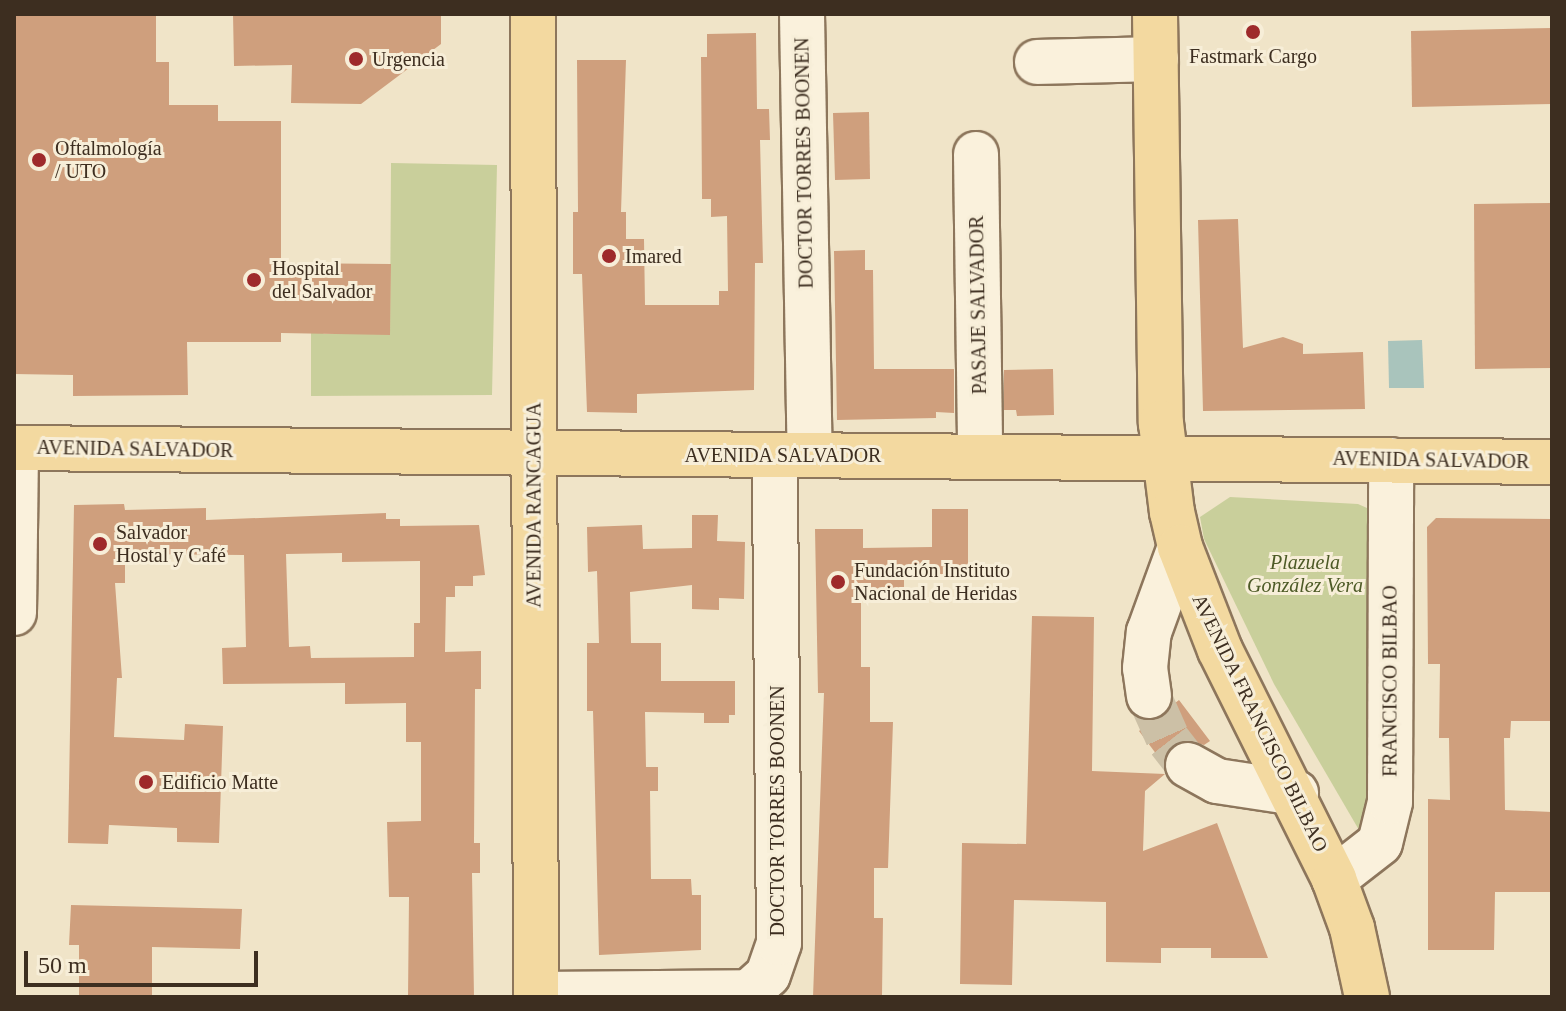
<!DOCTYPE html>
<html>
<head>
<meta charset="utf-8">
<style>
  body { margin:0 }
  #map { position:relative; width:1566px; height:1011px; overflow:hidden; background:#f0e4c8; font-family:Georgia,serif }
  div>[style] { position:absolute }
  .green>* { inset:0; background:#c9cf9b }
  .water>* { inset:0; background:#a9c4bc }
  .building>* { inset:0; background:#cf9f7d }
  .minor-tunnel>* { height:44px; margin-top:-22px; transform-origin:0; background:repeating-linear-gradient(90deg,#ccc0a6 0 44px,transparent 0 66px) }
  .roads { filter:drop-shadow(2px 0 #8d765c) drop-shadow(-2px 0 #8d765c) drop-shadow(0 2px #8d765c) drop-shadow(0 -2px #8d765c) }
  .minor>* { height:44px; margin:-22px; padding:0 22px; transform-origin:22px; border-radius:22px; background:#faf1dc }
  .major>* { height:44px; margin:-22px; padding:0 22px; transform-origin:22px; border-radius:22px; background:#f3d9a0 }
  .dots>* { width:22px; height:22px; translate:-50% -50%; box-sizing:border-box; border:4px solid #f7eed8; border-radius:50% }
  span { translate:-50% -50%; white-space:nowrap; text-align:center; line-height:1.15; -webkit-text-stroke:6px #f7eed8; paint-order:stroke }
  .poi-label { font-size:20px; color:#3d2e20 }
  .left { translate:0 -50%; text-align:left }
  .street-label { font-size:20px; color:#3d2e20 }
  .park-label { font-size:20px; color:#4d5a26; font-style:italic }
  .frame { position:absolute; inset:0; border:16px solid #3d2e20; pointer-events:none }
  .scale { position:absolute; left:24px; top:951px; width:234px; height:36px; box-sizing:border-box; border:4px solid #3d2e20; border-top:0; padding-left:10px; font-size:24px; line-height:28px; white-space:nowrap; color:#3d2e20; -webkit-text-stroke:6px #f7eed8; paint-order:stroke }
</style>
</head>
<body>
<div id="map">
  <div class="green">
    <i style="clip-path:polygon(391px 163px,497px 165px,492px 395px,311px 396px,311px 323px,324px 334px,390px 334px)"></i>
    <i style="clip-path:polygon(1230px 497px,1358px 504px,1367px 508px,1380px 530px,1377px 817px,1366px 842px,1274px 684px,1204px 539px,1200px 517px)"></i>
  </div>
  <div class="water">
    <i style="clip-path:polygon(1422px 340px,1424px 388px,1389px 388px,1388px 341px)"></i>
  </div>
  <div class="building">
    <i style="clip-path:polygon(14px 14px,156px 14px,156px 62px,169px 62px,169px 105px,218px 105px,218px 121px,281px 121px,281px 263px,391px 264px,390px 335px,281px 333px,281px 342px,187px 342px,188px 395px,73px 396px,73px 375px,14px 374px)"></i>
    <i style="clip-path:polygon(233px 14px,441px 14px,441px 44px,361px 104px,291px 103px,292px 65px,234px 66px)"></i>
    <i style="clip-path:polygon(1552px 28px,1552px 104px,1412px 107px,1411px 31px)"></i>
    <i style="clip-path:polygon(756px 33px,757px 109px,769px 109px,770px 140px,760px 140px,763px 263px,755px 263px,754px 390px,637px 394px,637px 413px,587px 412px,582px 274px,573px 274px,573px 212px,578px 212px,577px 60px,626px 60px,621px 212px,626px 212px,626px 239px,644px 239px,645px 305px,719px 305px,719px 291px,728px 291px,727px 216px,711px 217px,711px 199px,702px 199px,701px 57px,707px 57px,707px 34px)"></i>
    <i style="clip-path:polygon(869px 112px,870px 179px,835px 180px,833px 113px)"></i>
    <i style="clip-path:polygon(1552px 203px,1552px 368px,1475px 369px,1474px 204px)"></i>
    <i style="clip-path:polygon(1238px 219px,1243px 348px,1283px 337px,1303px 344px,1303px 354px,1363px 352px,1365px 409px,1203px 411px,1198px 220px)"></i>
    <i style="clip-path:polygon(865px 250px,865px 270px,873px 270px,874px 369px,954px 369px,954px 413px,936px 412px,936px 418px,837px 420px,834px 251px)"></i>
    <i style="clip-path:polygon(1053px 369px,1054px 415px,1017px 416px,1016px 410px,1004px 410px,1004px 370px)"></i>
    <i style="clip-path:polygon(evenodd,124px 504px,125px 510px,206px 508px,206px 520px,386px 513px,386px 519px,400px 519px,400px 526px,479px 525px,485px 575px,473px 576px,473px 586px,455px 586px,455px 597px,446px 597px,445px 652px,481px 651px,481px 689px,475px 689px,474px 843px,480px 843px,480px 873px,472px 873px,474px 997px,408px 997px,409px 897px,389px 897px,387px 822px,421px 821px,421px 742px,406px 742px,406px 703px,345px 704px,345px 683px,223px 684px,222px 648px,246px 647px,244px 555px,125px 554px,125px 583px,115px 583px,122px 678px,117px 678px,114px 737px,184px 740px,185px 724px,223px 726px,219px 843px,177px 842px,177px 828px,109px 825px,108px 844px,68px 843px,74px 505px,124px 504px,342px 553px,342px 562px,420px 561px,420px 623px,414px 623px,414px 657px,311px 658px,310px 646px,289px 647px,286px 554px,342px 553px)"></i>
    <i style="clip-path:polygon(932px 509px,968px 509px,968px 575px,904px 575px,904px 591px,861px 591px,861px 667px,870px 667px,870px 722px,893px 722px,888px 868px,874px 868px,874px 918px,883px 918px,882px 996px,813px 997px,824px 693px,818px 693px,815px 529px,863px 529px,863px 548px,932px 547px)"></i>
    <i style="clip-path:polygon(692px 515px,718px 515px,717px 541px,745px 542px,744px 599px,719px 598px,719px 610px,692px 609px,692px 585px,630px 592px,631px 643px,661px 643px,661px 681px,735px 681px,735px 715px,729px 715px,729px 723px,704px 723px,704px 713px,645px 712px,646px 767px,658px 767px,658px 791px,650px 791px,651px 879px,691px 879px,692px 895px,701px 895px,701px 950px,599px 955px,593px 711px,587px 711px,587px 643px,599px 643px,597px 571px,588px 572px,587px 527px,642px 525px,643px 549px,692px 548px)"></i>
    <i style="clip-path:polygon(1436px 518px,1552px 519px,1552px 721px,1511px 721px,1510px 738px,1504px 738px,1505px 810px,1552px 812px,1552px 892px,1495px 892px,1494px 950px,1428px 950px,1428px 799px,1450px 800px,1449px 738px,1439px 738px,1440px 664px,1428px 664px,1427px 527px)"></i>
    <i style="clip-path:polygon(1032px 616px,1094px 617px,1092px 771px,1165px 774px,1145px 791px,1143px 851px,1217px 823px,1268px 958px,1211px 958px,1211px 948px,1161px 948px,1161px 963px,1106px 962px,1106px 902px,1014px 900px,1012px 985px,960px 984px,962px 843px,1026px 844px)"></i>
    <i style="clip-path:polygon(1179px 700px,1210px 741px,1204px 745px,1188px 740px,1176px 743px,1163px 763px,1139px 731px)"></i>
    <i style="clip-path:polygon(71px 905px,242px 909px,240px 949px,152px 947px,152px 997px,79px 997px,79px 945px,69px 945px)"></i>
  </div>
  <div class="minor-tunnel">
    <i style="left:1149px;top:696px;width:49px;rotate:66deg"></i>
    <i style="left:1169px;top:741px;width:31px;rotate:52deg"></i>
  </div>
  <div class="roads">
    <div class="minor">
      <i style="left:802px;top:14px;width:441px;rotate:89deg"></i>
      <i style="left:1037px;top:62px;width:119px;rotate:-1.4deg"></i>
      <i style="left:976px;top:154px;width:302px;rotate:89.2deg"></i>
      <i style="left:14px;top:613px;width:165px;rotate:-89.3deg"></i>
      <i style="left:1149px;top:696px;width:28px;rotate:-98deg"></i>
      <i style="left:1145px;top:668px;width:36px;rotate:-84deg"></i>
      <i style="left:1149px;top:632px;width:90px;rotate:-70deg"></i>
      <i style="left:1188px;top:765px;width:33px;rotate:29deg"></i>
      <i style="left:1217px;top:781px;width:80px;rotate:8.6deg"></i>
      <i style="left:1334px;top:879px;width:58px;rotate:-38deg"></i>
      <i style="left:1380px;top:843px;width:42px;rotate:-76.3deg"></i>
      <i style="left:1390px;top:802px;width:342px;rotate:-89.8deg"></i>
      <i style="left:536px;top:994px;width:213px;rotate:-0.5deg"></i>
      <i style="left:749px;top:992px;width:25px;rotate:-42deg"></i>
      <i style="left:768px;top:975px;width:34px;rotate:-71deg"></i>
      <i style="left:779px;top:943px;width:488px;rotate:-90.5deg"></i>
    </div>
    <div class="major">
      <i style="left:533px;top:14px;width:983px;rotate:89.83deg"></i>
      <i style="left:1155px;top:14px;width:409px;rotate:89.2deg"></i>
      <i style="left:1161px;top:423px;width:90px;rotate:83deg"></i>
      <i style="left:1172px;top:512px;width:36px;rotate:77deg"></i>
      <i style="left:1180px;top:547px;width:110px;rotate:68.8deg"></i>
      <i style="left:1220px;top:650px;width:256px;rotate:63.5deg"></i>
      <i style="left:1334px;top:879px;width:52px;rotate:69.8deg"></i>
      <i style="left:1352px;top:928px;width:71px;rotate:77.7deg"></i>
      <i style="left:14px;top:448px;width:1538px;rotate:0.52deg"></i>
    </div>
  </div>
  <div class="dots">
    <i style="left:1253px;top:32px;background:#9e2a2b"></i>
    <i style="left:356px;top:59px;background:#9e2a2b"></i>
    <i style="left:39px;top:160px;background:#9e2a2b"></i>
    <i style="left:609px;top:256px;background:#9e2a2b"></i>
    <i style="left:254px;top:280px;background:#9e2a2b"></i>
    <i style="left:100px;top:544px;background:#9e2a2b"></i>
    <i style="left:838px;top:582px;background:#9e2a2b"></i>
    <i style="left:146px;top:782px;background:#9e2a2b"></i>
  </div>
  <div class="poi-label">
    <span style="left:1253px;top:56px">Fastmark Cargo</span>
    <span class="left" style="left:372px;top:59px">Urgencia</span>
    <span class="left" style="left:55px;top:160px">Oftalmología<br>/ UTO</span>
    <span class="left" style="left:625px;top:256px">Imared</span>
    <span class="left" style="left:272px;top:280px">Hospital<br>del Salvador</span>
    <span class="left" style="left:116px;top:544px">Salvador<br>Hostal y Café</span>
    <span class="left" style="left:854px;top:582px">Fundación Instituto<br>Nacional de Heridas</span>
    <span class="left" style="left:162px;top:782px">Edificio Matte</span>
  </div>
  <div class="street-label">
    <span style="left:804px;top:163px;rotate:-91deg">DOCTOR TORRES BOONEN</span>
    <span style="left:978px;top:305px;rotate:-91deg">PASAJE SALVADOR</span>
    <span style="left:135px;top:449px;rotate:1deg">AVENIDA SALVADOR</span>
    <span style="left:783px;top:455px">AVENIDA SALVADOR</span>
    <span style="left:1431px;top:460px;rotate:1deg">AVENIDA SALVADOR</span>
    <span style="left:534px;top:505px;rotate:-90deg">AVENIDA RANCAGUA</span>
    <span style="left:1390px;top:681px;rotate:-90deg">FRANCISCO BILBAO</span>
    <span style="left:1260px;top:723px;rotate:64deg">AVENIDA FRANCISCO BILBAO</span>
    <span style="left:777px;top:811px;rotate:-90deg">DOCTOR TORRES BOONEN</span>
  </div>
  <div class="park-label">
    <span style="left:1305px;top:574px">Plazuela<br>González Vera</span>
  </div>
  <div class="frame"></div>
  <div class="scale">50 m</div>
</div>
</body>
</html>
